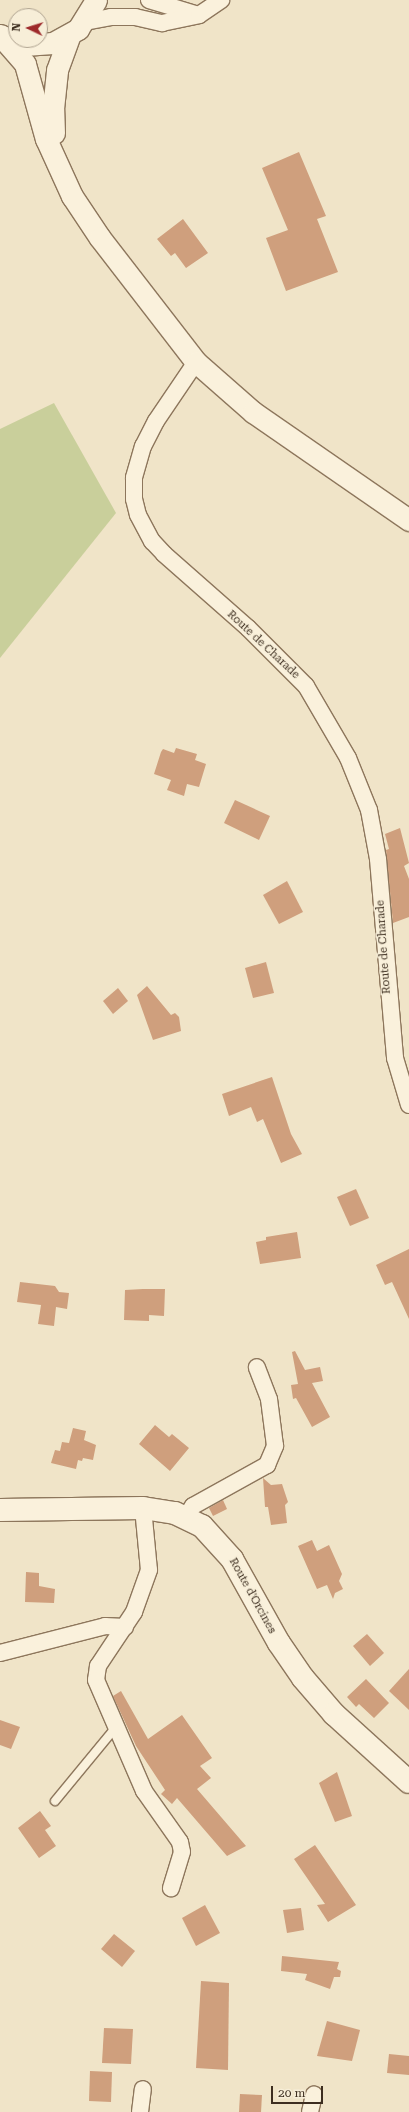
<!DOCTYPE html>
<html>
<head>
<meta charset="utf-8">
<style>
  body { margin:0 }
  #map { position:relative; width:409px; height:2112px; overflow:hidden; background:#f0e4c8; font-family:"Roboto Serif",serif }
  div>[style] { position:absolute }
  .green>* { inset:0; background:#c9cf9b }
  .building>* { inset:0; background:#cf9f7d }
  .roads { filter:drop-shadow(1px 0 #8d765c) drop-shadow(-1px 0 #8d765c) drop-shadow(0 1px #8d765c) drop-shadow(0 -1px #8d765c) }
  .service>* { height:8px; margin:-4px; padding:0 4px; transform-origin:4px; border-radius:4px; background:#faf1dc }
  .minor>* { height:16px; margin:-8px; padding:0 8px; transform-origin:8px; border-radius:8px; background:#faf1dc }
  .tertiary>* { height:21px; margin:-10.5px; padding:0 10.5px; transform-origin:10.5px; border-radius:10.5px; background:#faf1dc }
  .secondary>* { height:22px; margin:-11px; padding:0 11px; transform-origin:11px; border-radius:11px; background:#faf1dc }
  span { translate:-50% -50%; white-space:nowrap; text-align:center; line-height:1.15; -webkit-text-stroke:3px #f7eed8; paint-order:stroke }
  .street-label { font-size:11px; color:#3d2e20 }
  .north { position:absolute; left:8px; top:8px; width:40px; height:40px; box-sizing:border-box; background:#f7eed8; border:1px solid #ada18e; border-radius:50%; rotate:274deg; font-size:11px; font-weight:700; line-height:16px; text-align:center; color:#3d2e20 }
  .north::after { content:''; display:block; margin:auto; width:14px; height:18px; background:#9e2a2b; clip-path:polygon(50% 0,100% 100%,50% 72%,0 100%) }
  .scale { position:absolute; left:271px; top:2086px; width:52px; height:18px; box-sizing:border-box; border:2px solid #3d2e20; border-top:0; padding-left:5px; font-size:12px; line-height:14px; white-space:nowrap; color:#3d2e20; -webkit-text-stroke:3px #f7eed8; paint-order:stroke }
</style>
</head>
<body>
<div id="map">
  <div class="green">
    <i style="clip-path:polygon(54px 403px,116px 513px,0 658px,0 429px)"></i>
  </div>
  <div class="building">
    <i style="clip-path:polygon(299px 152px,326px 216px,317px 219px,338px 272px,286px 291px,266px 238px,288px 230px,262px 168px)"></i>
    <i style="clip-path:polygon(183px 219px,208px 253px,186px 268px,175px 253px,171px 256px,157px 239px)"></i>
    <i style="clip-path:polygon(176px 748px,197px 754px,195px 760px,206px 764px,199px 787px,187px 784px,184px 796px,167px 790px,171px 780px,154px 774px,161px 752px,163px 749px,174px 753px)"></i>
    <i style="clip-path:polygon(235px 800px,270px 816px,259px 840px,224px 823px)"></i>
    <i style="clip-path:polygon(400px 828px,409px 863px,404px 866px,409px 879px,409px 917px,393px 923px,386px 850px,389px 849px,385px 834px)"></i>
    <i style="clip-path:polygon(287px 881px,303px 912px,279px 924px,263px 895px)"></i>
    <i style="clip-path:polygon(266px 962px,274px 993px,253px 998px,245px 968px)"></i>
    <i style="clip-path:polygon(147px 986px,171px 1015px,175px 1013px,179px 1017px,181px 1031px,153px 1040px,137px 995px)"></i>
    <i style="clip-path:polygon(118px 988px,128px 1001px,113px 1014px,103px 1001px)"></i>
    <i style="clip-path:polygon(272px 1077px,291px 1134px,302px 1154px,281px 1163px,263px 1119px,257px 1122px,251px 1107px,229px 1116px,222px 1094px)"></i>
    <i style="clip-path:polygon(356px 1189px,369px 1218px,350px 1226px,337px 1197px)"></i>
    <i style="clip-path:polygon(297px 1232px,301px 1258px,260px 1264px,256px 1242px,266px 1240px,266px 1237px)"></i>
    <i style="clip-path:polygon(409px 1249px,409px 1319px,392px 1282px,385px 1285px,376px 1265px)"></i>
    <i style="clip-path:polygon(20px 1282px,55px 1286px,59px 1292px,69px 1293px,67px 1309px,56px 1307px,54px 1326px,38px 1324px,41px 1305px,17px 1302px)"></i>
    <i style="clip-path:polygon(143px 1289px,165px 1289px,164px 1316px,149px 1315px,149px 1321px,124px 1320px,125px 1290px)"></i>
    <i style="clip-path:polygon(295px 1351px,305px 1370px,320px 1367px,323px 1381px,312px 1383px,330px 1417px,312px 1427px,296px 1398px,293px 1399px,291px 1385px,298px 1384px,292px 1352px)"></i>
    <i style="clip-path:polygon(155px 1425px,169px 1437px,172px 1434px,189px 1448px,170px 1471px,139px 1444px)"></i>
    <i style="clip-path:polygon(73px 1428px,86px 1431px,84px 1440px,96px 1445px,93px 1460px,83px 1458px,82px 1461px,78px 1460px,76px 1469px,51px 1463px,55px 1450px,60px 1451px,62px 1442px,69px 1443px)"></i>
    <i style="clip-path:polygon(263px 1478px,271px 1485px,282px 1484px,288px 1502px,285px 1505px,287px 1523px,271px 1525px,268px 1507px,265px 1507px)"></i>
    <i style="clip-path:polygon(223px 1500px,227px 1509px,213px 1516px,209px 1508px)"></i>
    <i style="clip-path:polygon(312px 1540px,317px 1551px,329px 1545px,342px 1574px,339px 1581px,343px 1589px,335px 1593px,333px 1599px,327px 1585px,317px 1589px,298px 1546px)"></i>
    <i style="clip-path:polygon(26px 1572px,39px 1573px,39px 1586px,55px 1589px,54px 1603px,25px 1602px)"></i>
    <i style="clip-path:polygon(367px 1634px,384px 1653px,370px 1666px,353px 1646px)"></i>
    <i style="clip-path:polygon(409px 1669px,409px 1710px,389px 1691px)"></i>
    <i style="clip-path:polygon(366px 1679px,389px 1703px,374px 1718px,359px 1704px,356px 1707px,347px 1697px)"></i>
    <i style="clip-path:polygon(121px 1691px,148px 1739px,182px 1715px,212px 1758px,200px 1766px,211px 1778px,197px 1789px,246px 1846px,227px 1856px,177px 1798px,172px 1804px,161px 1794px,165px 1790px,136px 1746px,113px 1696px)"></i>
    <i style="clip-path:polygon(0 1720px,20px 1727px,11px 1749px,0 1745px)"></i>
    <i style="clip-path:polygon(337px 1772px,352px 1816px,335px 1822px,319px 1783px)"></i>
    <i style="clip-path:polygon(40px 1811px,51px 1826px,45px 1830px,56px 1846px,39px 1858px,18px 1828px)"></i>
    <i style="clip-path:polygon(315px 1845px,356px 1905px,328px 1922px,317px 1905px,325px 1904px,294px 1859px)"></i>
    <i style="clip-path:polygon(205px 1905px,220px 1933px,196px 1946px,182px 1918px)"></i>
    <i style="clip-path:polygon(301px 1908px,304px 1930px,287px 1933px,283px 1910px)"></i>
    <i style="clip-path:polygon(114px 1934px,135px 1951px,122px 1967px,101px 1949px)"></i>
    <i style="clip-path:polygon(282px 1956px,339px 1962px,337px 1969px,341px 1971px,340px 1977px,334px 1977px,330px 1989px,305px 1980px,307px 1974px,281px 1971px)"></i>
    <i style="clip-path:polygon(201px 1981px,229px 1983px,228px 2070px,196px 2068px)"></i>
    <i style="clip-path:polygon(327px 2021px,360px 2030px,352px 2061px,317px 2056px)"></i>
    <i style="clip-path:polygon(104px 2028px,133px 2029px,131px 2064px,102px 2063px)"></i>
    <i style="clip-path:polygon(389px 2054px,409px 2056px,409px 2075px,387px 2073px)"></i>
    <i style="clip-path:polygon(90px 2071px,112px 2072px,111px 2102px,89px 2101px)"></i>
    <i style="clip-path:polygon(240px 2094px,262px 2095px,261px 2112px,239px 2112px)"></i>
  </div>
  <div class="roads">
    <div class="service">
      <i style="left:55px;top:1801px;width:96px;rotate:-50.5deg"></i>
    </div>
    <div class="minor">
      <i style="left:149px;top:0;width:48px;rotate:16.9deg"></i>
      <i style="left:85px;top:22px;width:26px;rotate:-11deg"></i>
      <i style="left:111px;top:17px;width:24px"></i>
      <i style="left:135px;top:17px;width:28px;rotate:13deg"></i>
      <i style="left:162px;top:23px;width:38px;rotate:-12deg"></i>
      <i style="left:199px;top:15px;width:27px;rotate:-34deg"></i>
      <i style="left:196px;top:362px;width:71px;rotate:124.1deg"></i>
      <i style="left:156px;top:421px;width:28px;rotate:117deg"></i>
      <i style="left:143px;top:446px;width:33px;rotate:106deg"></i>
      <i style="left:134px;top:478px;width:21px;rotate:90deg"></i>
      <i style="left:134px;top:499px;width:16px;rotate:76deg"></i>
      <i style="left:138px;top:515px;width:30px;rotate:62deg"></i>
      <i style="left:152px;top:541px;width:18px;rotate:47deg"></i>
      <i style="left:164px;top:554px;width:112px;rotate:41.4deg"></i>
      <i style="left:248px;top:628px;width:82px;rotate:45deg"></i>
      <i style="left:306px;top:686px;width:83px;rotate:59.7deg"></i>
      <i style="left:348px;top:758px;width:56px;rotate:68deg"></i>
      <i style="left:369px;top:810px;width:50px;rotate:79.6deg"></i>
      <i style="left:378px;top:859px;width:200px;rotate:85.1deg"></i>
      <i style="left:395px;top:1058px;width:49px;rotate:73.4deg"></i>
      <i style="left:143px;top:1508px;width:62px;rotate:84.5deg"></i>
      <i style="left:149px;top:1570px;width:45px;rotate:109.7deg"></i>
      <i style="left:134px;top:1612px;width:65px;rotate:123.7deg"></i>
      <i style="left:98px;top:1666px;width:14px;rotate:98deg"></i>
      <i style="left:96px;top:1680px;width:121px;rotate:66.6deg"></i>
      <i style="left:144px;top:1791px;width:62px;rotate:54.8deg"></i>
      <i style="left:180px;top:1842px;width:10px;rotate:79deg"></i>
      <i style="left:182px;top:1852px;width:38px;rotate:107deg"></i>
      <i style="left:186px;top:1517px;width:13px;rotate:-58deg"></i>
      <i style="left:193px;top:1506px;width:85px;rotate:-29deg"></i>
      <i style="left:267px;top:1465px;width:21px;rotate:-67deg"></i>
      <i style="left:275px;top:1446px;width:47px;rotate:-97.3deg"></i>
      <i style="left:269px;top:1399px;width:34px;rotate:-111deg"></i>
      <i style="left:0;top:1653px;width:108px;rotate:-14.4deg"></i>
      <i style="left:105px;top:1626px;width:20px;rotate:3deg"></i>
      <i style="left:140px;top:2112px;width:23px;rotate:-83deg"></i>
      <i style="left:310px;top:2112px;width:18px;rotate:-77deg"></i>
    </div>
    <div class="tertiary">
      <i style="left:0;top:35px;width:38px;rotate:49deg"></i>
      <i style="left:25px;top:64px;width:78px;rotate:74.4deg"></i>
      <i style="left:46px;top:139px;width:63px;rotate:65.5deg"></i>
      <i style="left:72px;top:196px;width:50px;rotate:56.3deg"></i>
      <i style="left:100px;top:238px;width:157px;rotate:52.3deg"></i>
      <i style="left:196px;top:362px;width:76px;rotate:41.3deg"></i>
      <i style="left:253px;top:412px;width:190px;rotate:34.7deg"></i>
      <i style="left:2px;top:36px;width:24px;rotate:22deg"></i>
      <i style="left:24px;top:45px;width:29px;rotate:-4deg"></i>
      <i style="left:53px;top:43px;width:29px;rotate:-29deg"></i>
      <i style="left:78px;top:29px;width:34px;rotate:-58deg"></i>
      <i style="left:54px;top:133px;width:24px;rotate:-92deg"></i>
      <i style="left:53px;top:109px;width:39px;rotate:-84deg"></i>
      <i style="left:57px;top:70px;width:37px;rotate:-70deg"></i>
    </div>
    <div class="secondary">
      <i style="left:0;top:1510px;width:143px;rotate:-0.8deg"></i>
      <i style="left:143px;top:1508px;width:32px;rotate:9deg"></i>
      <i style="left:175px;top:1513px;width:30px;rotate:26deg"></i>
      <i style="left:202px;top:1526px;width:45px;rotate:47.7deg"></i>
      <i style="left:232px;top:1559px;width:96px;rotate:60.8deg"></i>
      <i style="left:279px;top:1643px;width:42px;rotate:55.6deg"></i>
      <i style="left:303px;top:1678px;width:48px;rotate:49.3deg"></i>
      <i style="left:334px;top:1714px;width:101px;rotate:42.2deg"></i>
    </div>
  </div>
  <div class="street-label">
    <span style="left:263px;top:645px;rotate:43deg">Route de Charade</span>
    <span style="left:384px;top:947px;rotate:-94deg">Route de Charade</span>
    <span style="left:252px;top:1596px;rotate:61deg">Route d'Orcines</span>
  </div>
  <div class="north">N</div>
  <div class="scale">20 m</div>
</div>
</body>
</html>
